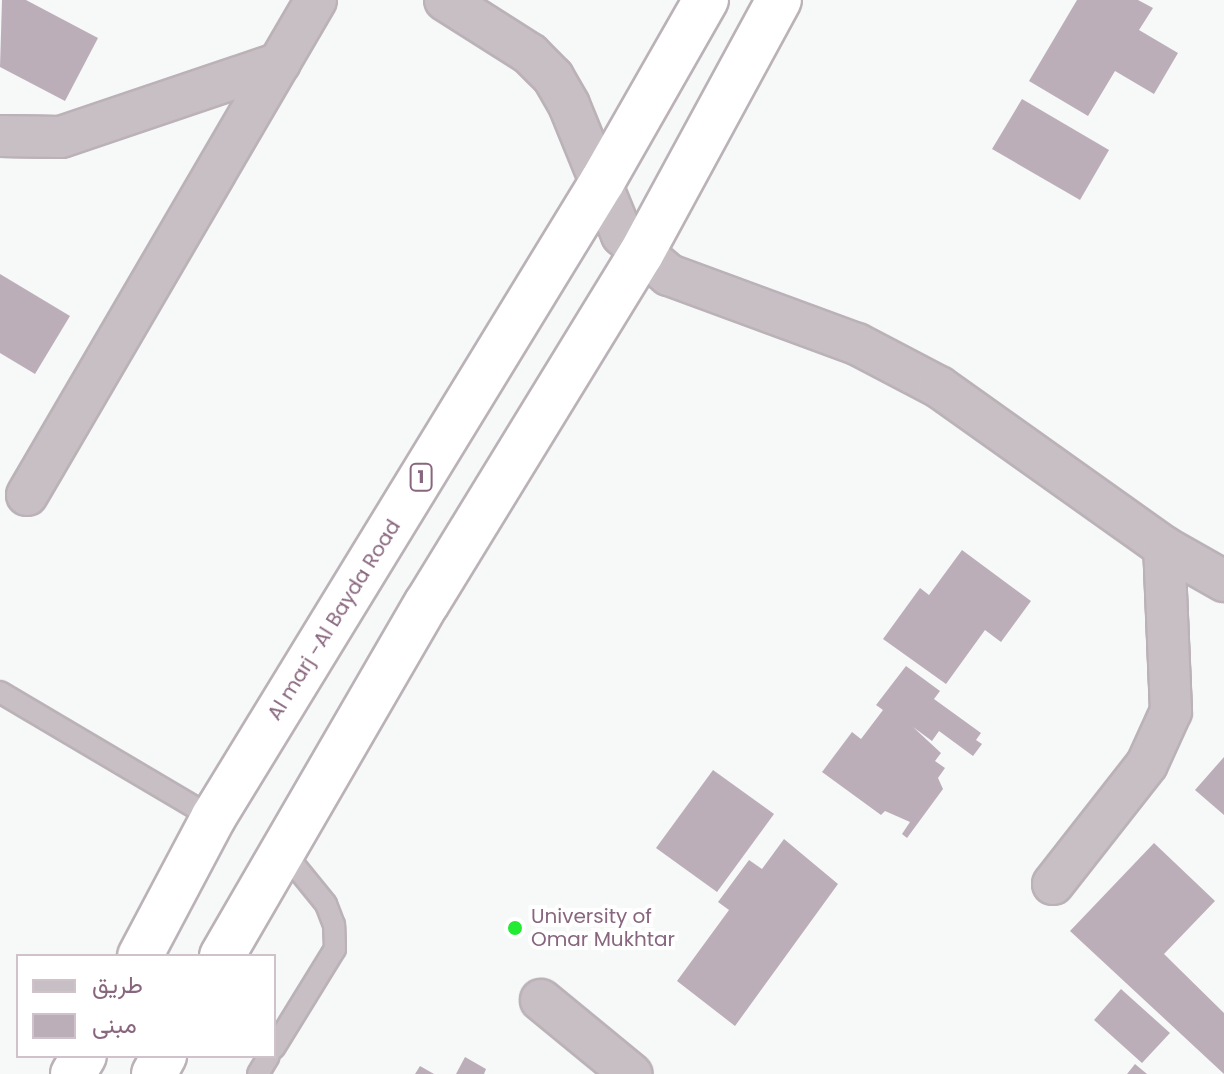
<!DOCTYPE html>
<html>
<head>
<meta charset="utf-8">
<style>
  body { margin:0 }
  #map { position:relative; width:1224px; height:1074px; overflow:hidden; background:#f6f9f8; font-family:Poppins,Vazirmatn,sans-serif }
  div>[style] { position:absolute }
  .building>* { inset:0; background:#bcaeb9 }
  .roads { filter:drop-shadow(2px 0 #bbb2b8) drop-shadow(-2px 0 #bbb2b8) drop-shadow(0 2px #bbb2b8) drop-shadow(0 -2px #bbb2b8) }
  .lane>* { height:20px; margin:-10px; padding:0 10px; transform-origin:10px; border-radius:10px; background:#c8bfc5 }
  .street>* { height:40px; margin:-20px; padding:0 20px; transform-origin:20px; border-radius:20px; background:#c8bfc5 }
  .highway>* { height:44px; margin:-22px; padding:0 22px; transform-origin:22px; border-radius:22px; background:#fff }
  .dots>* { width:22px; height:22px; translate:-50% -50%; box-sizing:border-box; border:4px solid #fff; border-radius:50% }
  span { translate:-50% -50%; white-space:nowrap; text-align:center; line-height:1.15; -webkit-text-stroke:8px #fff; paint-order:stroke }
  .shield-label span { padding:2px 6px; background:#fff; border:2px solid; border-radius:6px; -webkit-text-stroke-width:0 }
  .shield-label { font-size:18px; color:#88667e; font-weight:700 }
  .street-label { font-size:20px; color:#88667e }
  .poi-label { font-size:20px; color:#88667e }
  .left { translate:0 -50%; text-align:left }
  .legend { position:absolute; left:16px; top:954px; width:260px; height:104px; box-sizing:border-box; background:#fff; border:2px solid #cfc2cb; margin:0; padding:10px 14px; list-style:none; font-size:24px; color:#88667e }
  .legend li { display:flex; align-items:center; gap:16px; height:40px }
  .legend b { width:40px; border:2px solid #cfc2cb }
</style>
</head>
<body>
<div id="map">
  <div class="building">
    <i style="clip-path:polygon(2px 0,26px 0,98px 38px,65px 101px,0 67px)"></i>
    <i style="clip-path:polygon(1077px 0,1138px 0,1153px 8px,1139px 30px,1178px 53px,1154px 94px,1115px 71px,1088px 116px,1029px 81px)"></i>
    <i style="clip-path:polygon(1022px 99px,1109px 150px,1080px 200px,992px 149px)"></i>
    <i style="clip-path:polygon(0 274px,70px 316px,35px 374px,0 353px)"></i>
    <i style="clip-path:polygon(962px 550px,1031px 601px,1001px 642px,985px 630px,946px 684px,883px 639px,920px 588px,929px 595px)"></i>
    <i style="clip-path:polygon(906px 666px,940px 691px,934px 699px,981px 733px,976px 740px,982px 744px,973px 756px,939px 731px,932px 741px,913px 727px,941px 753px,935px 761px,945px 768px,938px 778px,943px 789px,907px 838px,902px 834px,910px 822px,885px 811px,881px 815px,822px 772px,852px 732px,861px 739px,883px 710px,876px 705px)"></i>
    <i style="clip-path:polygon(1224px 757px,1224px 815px,1195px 790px)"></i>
    <i style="clip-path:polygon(713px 770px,774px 814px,717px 892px,656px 848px)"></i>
    <i style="clip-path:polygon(784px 839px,838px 884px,735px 1026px,677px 981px,729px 910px,718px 902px,749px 860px,762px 869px)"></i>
    <i style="clip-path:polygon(1154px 843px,1215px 901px,1164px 954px,1224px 1013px,1224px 1074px,1070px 931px)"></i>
    <i style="clip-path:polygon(1121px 989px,1170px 1033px,1142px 1063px,1094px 1020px)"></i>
    <i style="clip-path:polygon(465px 1057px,486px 1069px,484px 1074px,456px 1074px)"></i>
    <i style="clip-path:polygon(1135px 1064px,1147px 1074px,1127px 1074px)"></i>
    <i style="clip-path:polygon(420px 1066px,434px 1074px,415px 1074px)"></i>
  </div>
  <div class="roads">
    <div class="lane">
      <i style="left:0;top:692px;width:247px;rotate:30.6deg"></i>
      <i style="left:274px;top:1048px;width:116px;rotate:-58.4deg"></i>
      <i style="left:335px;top:949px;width:24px;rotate:-92deg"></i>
      <i style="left:334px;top:925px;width:22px;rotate:-111deg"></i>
      <i style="left:326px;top:904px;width:68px;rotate:-129.1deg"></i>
      <i style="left:258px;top:1074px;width:21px;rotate:-59deg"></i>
    </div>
    <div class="street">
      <i style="left:445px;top:0;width:101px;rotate:32.4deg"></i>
      <i style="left:530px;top:54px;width:33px;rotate:45deg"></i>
      <i style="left:553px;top:77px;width:32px;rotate:60deg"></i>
      <i style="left:569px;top:105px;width:140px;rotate:67.8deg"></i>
      <i style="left:622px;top:235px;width:62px;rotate:40.4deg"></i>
      <i style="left:669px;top:275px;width:200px;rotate:20.2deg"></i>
      <i style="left:857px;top:344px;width:93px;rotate:27.7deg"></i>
      <i style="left:939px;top:387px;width:276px;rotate:35.4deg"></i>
      <i style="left:1164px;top:547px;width:69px;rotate:29.5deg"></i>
      <i style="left:0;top:136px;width:61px;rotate:0.9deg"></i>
      <i style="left:61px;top:137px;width:231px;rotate:-18.7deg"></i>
      <i style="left:27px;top:495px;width:573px;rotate:-59.72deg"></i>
      <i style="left:1053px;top:884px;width:152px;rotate:-51.9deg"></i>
      <i style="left:1147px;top:764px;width:58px;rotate:-65.6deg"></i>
      <i style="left:1171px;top:711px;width:164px;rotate:-92.4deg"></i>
      <i style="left:541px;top:1000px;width:117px;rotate:39.4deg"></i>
    </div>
    <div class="highway">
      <i style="left:140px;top:956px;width:156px;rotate:-62.1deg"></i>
      <i style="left:213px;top:818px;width:746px;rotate:-58.55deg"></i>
      <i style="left:602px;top:182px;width:210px;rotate:-60.3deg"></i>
      <i style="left:222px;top:956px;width:408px;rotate:-59.9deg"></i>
      <i style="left:427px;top:603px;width:409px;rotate:-58.5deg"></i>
      <i style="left:641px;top:254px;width:289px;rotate:-61.5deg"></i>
      <i style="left:73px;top:1074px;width:21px;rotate:-59deg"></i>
      <i style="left:154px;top:1074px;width:21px;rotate:-61deg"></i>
    </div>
  </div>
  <div class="dots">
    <i style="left:515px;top:928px;background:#23eb34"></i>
  </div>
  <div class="shield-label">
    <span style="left:421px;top:477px">1</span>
  </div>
  <div class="street-label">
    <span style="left:334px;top:620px;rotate:-58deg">Al marj -Al Bayda Road</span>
  </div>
  <div class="poi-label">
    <span class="left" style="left:531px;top:928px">University of<br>Omar Mukhtar</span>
  </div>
  <ul class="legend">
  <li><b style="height:10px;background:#c8bfc5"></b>طريق</li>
  <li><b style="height:22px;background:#bcaeb9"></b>مبنى</li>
  </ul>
</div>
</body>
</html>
